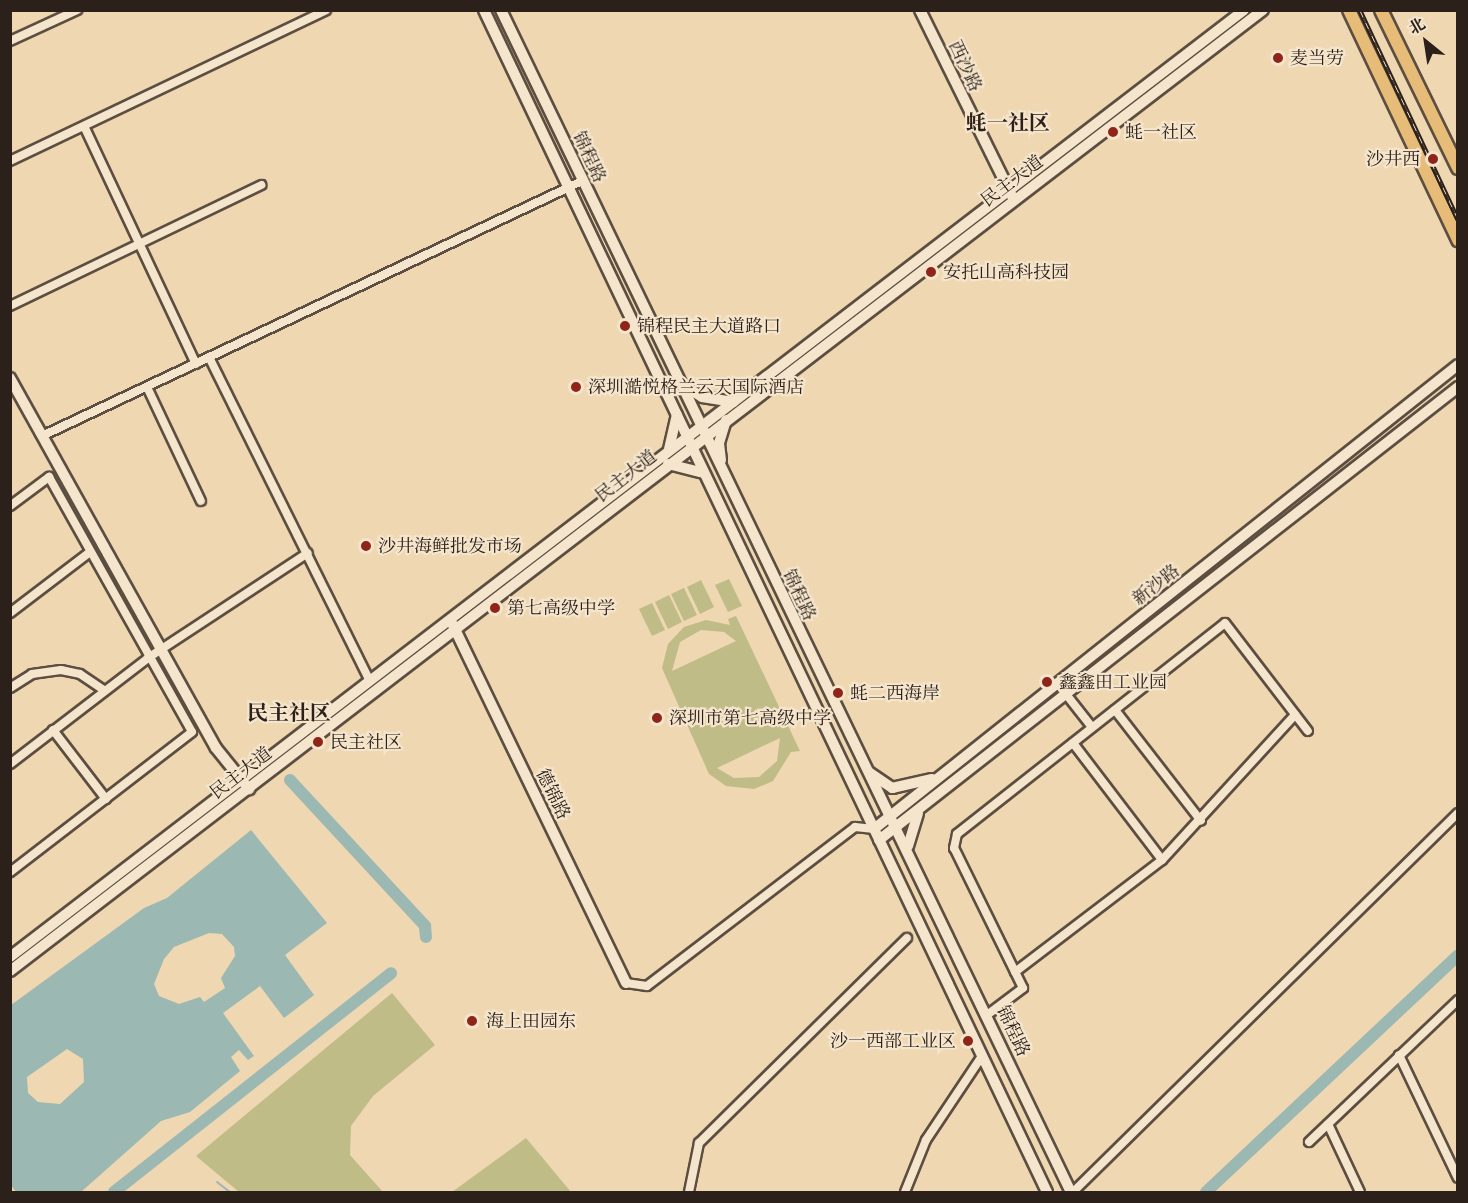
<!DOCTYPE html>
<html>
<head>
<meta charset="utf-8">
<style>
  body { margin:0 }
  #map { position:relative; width:1468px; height:1203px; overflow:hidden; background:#eed7b1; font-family:"IM FELL Great Primer","Noto Serif SC",serif }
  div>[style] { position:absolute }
  .green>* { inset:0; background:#c0bc87 }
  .water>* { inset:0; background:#9bb8b2 }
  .stream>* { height:2px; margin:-1px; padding:0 1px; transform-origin:1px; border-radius:1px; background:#9bb8b2 }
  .river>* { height:12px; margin:-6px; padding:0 6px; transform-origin:6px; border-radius:6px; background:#9bb8b2 }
  .roads { filter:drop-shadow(2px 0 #5c4e40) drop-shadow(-2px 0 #5c4e40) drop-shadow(0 2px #5c4e40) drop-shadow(0 -2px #5c4e40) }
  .minor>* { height:8px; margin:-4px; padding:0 4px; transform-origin:4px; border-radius:4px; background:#f4e5cc }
  .tertiary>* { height:10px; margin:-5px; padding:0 5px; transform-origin:5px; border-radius:5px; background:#f4e5cc }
  .secondary>* { height:10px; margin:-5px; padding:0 5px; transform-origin:5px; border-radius:5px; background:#f4e5cc }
  .primary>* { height:12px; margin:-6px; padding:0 6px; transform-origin:6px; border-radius:6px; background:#e7bc78 }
  .rail>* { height:4.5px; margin-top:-2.25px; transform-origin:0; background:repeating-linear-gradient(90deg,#f4e5cc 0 7px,#2c201a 0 14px); box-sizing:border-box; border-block:2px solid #2c201a }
  .dots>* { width:16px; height:16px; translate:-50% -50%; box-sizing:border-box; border:3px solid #f4e5cc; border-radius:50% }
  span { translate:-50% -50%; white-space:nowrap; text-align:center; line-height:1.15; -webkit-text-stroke:4.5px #f4e5cc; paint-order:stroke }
  .poi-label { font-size:18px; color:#2c201a }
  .left { translate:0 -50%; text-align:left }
  .right { translate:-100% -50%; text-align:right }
  .street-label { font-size:18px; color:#2c201a }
  .quarter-label { font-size:21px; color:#2c201a; font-weight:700 }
  .frame { position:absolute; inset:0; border:12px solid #2c201a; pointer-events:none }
  .north { position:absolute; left:1396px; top:12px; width:60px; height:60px; -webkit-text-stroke:4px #f4e5cc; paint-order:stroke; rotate:330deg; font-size:16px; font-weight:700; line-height:24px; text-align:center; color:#2c201a }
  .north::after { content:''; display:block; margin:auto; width:21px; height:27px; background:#2c201a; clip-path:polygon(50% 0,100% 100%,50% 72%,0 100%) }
</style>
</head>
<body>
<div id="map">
  <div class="green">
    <i style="clip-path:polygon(729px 579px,742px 606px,728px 612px,715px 585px)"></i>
    <i style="clip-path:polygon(701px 580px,714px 607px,700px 614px,687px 587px)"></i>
    <i style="clip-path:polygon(684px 588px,697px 615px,684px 621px,671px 594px)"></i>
    <i style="clip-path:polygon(669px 595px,682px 622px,668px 629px,655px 602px)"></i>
    <i style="clip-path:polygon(652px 603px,665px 630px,652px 636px,639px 609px)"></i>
    <i style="clip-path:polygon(evenodd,736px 616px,800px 751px,791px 752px,773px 781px,754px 789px,726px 786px,709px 774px,662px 668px,668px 644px,684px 627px,706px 620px,730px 625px,728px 619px,736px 616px,701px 630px,724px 632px,736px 641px,672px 671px,680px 642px,701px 630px,736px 616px,780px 738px,777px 761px,759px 777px,734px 778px,717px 768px,780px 738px)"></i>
    <i style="clip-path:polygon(392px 993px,435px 1045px,373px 1096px,351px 1126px,350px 1155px,383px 1192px,239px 1192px,196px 1156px)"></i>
    <i style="clip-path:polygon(526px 1138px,571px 1192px,452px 1192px)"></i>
  </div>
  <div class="water">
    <i style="clip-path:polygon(evenodd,251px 830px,327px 923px,285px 955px,314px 995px,284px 1018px,260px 986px,223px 1013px,254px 1056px,248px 1060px,239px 1050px,231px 1057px,240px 1071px,190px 1112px,161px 1121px,81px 1192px,16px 1192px,10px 1184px,11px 1005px,144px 908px,167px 898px,251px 830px,209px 933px,222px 934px,234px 947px,235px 956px,221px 978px,225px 988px,204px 1002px,200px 997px,179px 1004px,159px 996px,154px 984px,164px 959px,174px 947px,209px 933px,251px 830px,67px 1049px,83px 1059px,84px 1082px,60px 1104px,38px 1102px,28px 1093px,27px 1077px,67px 1049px)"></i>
  </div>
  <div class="stream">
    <i style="left:217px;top:1182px;width:16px;rotate:38deg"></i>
  </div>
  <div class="river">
    <i style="left:290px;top:780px;width:199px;rotate:47.2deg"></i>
    <i style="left:425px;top:926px;width:11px;rotate:85deg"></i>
    <i style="left:114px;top:1192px;width:353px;rotate:-38.3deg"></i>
    <i style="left:1206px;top:1192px;width:346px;rotate:-43.2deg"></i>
  </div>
  <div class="roads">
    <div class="minor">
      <i style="left:10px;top:41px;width:74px;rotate:-24.8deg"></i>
      <i style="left:84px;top:126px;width:263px;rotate:64.8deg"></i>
      <i style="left:10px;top:161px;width:350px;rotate:-25.5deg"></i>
      <i style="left:10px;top:306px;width:279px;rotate:-25.7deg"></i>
      <i style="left:209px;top:357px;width:362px;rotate:63.6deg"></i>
      <i style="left:147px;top:387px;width:126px;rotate:64.7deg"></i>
      <i style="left:42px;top:436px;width:597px;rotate:-25.28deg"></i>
      <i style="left:10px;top:506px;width:49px;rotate:-36.6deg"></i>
      <i style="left:49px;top:477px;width:292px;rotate:60.7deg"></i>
      <i style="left:192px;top:732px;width:230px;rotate:142.4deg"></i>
      <i style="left:10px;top:613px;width:101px;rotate:-37.3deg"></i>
      <i style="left:1058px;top:684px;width:55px;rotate:51.7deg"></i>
      <i style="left:10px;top:688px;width:26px;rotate:-32deg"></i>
      <i style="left:32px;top:674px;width:29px;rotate:-8deg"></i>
      <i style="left:61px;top:670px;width:19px;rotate:12deg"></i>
      <i style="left:80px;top:674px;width:30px;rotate:34deg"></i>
      <i style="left:1115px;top:710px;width:140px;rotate:52.2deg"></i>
      <i style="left:53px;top:730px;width:87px;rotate:52.5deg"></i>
      <i style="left:1073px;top:743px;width:147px;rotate:52.7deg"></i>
      <i style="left:10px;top:764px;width:174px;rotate:-37.5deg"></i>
      <i style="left:148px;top:658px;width:191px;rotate:-33.3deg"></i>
      <i style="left:1015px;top:972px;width:185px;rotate:-37.3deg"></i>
      <i style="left:1162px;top:860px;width:197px;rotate:-47.5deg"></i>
      <i style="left:626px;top:983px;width:21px;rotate:8deg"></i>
      <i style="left:647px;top:986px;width:262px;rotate:-37.4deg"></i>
      <i style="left:855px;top:827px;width:19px;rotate:6deg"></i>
      <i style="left:987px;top:1015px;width:45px;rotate:-36.9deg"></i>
      <i style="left:1023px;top:988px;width:156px;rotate:-116.2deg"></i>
      <i style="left:954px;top:848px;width:14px;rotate:-78deg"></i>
      <i style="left:957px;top:834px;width:341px;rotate:-38.2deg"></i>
      <i style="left:1225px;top:623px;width:136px;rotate:52.5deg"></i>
      <i style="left:1399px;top:1055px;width:136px;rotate:64.4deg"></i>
      <i style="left:1328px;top:1124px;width:75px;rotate:64.8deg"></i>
      <i style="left:1309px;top:1142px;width:206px;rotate:-43.6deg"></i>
      <i style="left:689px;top:1192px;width:50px;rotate:-78.5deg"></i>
      <i style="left:699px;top:1143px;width:292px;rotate:-44.6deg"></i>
      <i style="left:905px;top:1192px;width:56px;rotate:-68deg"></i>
      <i style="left:926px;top:1140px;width:101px;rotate:-56.3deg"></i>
      <i style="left:1073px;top:1192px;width:540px;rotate:-44.55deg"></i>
    </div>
    <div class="tertiary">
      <i style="left:920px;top:10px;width:212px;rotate:63.7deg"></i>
      <i style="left:10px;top:378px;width:423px;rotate:60.9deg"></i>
      <i style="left:216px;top:748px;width:53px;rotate:51.2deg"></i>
      <i style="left:451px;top:621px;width:402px;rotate:64.2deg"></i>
    </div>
    <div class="secondary">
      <i style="left:484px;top:10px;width:1309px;rotate:64.53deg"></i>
      <i style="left:501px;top:10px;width:1312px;rotate:64.26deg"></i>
      <i style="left:683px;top:385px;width:22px;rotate:32deg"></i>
      <i style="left:702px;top:397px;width:32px;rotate:9deg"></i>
      <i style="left:669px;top:449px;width:35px;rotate:-77deg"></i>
      <i style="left:721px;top:460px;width:17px;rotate:-97deg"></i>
      <i style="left:719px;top:443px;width:24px;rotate:-73deg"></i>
      <i style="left:668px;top:464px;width:37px;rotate:14deg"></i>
      <i style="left:870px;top:773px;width:27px;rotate:34deg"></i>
      <i style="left:892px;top:788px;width:41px;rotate:-12.7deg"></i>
      <i style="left:874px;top:829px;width:746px;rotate:-38.47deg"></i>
      <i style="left:879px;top:840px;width:735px;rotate:-38.04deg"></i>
      <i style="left:908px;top:846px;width:34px;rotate:-73deg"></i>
      <i style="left:10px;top:957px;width:1555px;rotate:-37.5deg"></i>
      <i style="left:10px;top:971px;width:1579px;rotate:-37.49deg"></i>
    </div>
    <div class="primary">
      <i style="left:1349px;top:10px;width:255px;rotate:64.6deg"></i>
      <i style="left:1381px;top:10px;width:176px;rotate:64deg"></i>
    </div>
  </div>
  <div class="rail">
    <i style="left:1360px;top:10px;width:231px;rotate:64.9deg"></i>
  </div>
  <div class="dots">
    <i style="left:1278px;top:58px;background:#8f2418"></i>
    <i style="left:1113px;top:132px;background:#8f2418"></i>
    <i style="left:1433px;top:159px;background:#8f2418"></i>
    <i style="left:931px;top:272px;background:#8f2418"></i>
    <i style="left:625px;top:326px;background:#8f2418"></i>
    <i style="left:576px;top:387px;background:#8f2418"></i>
    <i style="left:366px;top:546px;background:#8f2418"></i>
    <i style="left:495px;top:608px;background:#8f2418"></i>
    <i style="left:1047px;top:682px;background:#8f2418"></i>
    <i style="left:838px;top:693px;background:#8f2418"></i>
    <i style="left:657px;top:718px;background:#8f2418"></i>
    <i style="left:318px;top:742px;background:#8f2418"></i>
    <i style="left:472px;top:1021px;background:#8f2418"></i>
    <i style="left:968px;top:1041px;background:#8f2418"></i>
  </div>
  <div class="poi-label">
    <span class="left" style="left:1290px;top:58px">麦当劳</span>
    <span class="left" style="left:1125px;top:132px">蚝一社区</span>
    <span class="right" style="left:1420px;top:159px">沙井西</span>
    <span class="left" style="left:943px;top:272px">安托山高科技园</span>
    <span class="left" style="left:637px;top:326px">锦程民主大道路口</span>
    <span class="left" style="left:588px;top:387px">深圳澔悦格兰云天国际酒店</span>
    <span class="left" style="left:378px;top:546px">沙井海鲜批发市场</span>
    <span class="left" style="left:507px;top:608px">第七高级中学</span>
    <span class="left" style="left:1059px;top:682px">鑫鑫田工业园</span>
    <span class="left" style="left:850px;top:693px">蚝二西海岸</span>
    <span class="left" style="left:669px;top:718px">深圳市第七高级中学</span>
    <span class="left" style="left:330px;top:742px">民主社区</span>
    <span class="left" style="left:486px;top:1021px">海上田园东</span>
    <span class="right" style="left:956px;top:1041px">沙一西部工业区</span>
  </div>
  <div class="street-label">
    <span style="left:965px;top:66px;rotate:65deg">西沙路</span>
    <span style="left:589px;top:157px;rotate:65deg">锦程路</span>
    <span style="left:1012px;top:181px;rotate:-37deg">民主大道</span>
    <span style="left:626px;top:476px;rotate:-38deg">民主大道</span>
    <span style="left:1156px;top:585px;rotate:-38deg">新沙路</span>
    <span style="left:799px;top:595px;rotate:65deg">锦程路</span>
    <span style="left:241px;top:773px;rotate:-38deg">民主大道</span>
    <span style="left:553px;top:794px;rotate:64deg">德锦路</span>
    <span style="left:1013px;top:1031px;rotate:65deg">锦程路</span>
  </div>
  <div class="quarter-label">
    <span style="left:1008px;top:123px">蚝一社区</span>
    <span style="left:289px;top:713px">民主社区</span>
  </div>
  <div class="frame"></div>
  <div class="north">北</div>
</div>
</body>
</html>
